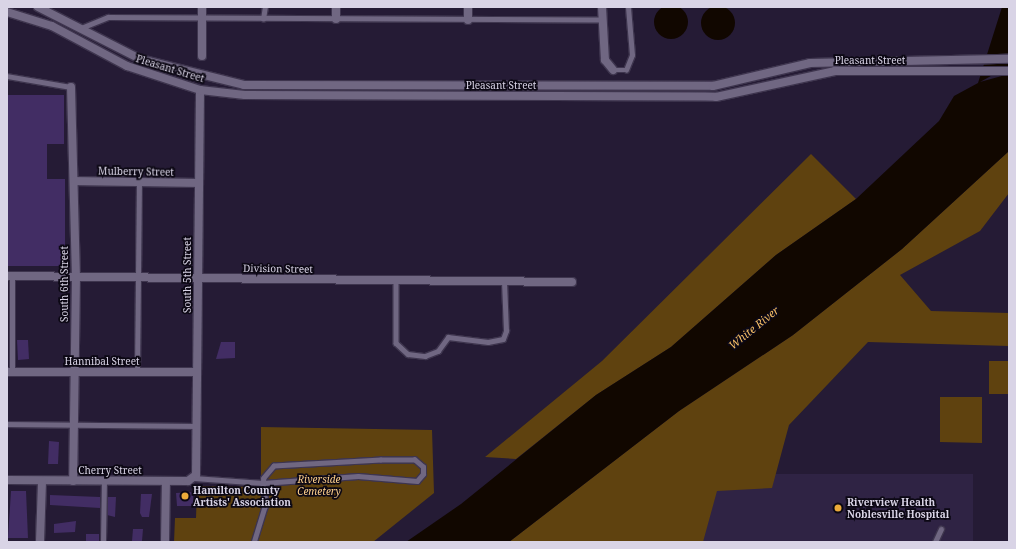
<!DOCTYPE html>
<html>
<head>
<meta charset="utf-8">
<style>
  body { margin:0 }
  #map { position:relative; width:1016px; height:549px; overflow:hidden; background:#251b35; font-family:"Noto Serif",serif }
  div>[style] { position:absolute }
  .built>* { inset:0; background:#2f2344 }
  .green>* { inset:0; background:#5f420f }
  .water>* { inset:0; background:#110700 }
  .round { border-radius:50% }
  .building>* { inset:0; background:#422d64 }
  .roads { filter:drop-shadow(1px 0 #3e354e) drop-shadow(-1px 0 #3e354e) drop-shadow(0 1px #3e354e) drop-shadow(0 -1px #3e354e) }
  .service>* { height:4.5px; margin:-2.25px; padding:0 2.25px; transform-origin:2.25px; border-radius:2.25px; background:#706782 }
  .minor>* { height:8px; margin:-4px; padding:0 4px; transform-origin:4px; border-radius:4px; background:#706782 }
  .tertiary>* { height:8px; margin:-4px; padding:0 4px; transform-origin:4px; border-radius:4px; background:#706782 }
  .dots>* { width:11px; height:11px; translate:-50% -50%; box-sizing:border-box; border:2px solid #0c0814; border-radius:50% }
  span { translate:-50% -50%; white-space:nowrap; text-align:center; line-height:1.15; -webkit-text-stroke:3.5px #0c0814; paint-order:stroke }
  .street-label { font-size:10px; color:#d9d4e6 }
  .park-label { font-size:10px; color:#fed08c; font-style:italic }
  .poi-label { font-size:10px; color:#d9d4e6; font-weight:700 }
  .left { translate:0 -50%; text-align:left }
  .water-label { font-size:11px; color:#f5bd65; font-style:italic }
  .frame { position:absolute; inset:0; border:8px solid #d9d4e6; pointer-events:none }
</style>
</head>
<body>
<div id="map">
  <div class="built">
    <i style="clip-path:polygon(703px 474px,973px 474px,973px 542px,702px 542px)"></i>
  </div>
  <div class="green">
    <i style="clip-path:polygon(1009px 151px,1009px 193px,980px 231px,900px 275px,931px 311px,1009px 313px,1009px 346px,868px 342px,789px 425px,772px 488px,717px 491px,703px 542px,509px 542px,679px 411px,793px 335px,902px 249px)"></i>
    <i style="clip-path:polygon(811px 154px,856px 199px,776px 255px,671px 347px,596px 395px,516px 459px,485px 457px,602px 361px)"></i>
    <i style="clip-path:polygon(989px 361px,1009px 361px,1009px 394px,989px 394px)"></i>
    <i style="clip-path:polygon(940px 397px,982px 397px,982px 443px,940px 442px)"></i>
    <i style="clip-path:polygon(261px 427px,432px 430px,434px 493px,373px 542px,174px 542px,175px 518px,196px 518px,197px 486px,261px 487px)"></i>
  </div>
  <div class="water">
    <i class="round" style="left:654px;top:5px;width:34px;height:34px"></i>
    <i class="round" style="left:701px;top:6px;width:34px;height:34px"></i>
    <i style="clip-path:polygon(1002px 7px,1009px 7px,1009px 66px,980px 82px,1009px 74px,1009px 151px,902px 249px,793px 335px,679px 411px,509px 542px,406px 542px,461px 504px,596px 395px,671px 347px,776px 255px,856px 199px,939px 121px,954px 96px,978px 83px)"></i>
  </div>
  <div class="building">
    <i style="clip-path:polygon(7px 95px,64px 95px,64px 144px,47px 144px,47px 179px,65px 179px,65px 266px,7px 266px)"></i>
    <i style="clip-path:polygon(17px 340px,28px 340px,29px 359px,18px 360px)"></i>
    <i style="clip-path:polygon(221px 342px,235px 342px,235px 358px,216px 359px)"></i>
    <i style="clip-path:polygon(49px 441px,59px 442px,58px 464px,48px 464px)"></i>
    <i style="clip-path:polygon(11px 491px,26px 491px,28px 538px,8px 538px)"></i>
    <i style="clip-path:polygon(193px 492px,193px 506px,177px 506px,176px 493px)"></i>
    <i style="clip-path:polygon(141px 494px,152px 494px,149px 517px,142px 517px,140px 513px)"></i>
    <i style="clip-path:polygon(50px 495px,100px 497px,100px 508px,50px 505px)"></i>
    <i style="clip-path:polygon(107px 497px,116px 497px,115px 517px,107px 515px)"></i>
    <i style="clip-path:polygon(76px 521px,75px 532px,54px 533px,54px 524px)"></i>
    <i style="clip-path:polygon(133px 529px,143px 529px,142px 541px,132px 541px)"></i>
    <i style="clip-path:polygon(86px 534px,99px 534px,99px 542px,86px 542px)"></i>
  </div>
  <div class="roads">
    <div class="service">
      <i style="left:263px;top:19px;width:12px;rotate:-81deg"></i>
      <i style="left:81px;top:28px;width:29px;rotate:-22deg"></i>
      <i style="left:108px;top:17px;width:495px;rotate:0.3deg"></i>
      <i style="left:613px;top:70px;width:13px"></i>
      <i style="left:626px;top:70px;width:16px;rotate:-68deg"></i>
      <i style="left:632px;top:55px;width:48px;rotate:-94.8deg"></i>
      <i style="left:7px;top:76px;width:65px;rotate:9.8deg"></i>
      <i style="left:396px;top:280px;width:63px;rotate:90deg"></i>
      <i style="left:396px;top:343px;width:16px;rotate:43deg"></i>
      <i style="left:408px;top:354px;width:17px;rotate:7deg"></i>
      <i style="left:425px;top:356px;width:14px;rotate:-21deg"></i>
      <i style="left:438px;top:351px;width:17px;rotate:-54deg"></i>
      <i style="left:448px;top:337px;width:40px;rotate:7.1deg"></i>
      <i style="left:488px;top:342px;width:15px;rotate:-11deg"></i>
      <i style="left:503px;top:339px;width:9px;rotate:-69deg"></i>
      <i style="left:506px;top:331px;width:49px;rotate:-92.3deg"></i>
      <i style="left:12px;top:372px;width:96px;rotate:-90deg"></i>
      <i style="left:137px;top:372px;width:190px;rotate:-89.4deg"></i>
      <i style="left:7px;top:424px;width:189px;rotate:0.6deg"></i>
      <i style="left:194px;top:478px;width:69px;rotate:4.1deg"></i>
      <i style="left:263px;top:483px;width:95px;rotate:-4.2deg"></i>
      <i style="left:358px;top:476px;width:59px;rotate:4.8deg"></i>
      <i style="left:417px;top:481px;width:9px;rotate:-49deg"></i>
      <i style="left:423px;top:474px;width:7px;rotate:-90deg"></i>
      <i style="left:423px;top:467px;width:11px;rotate:-139deg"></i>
      <i style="left:415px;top:460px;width:34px;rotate:180deg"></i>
      <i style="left:381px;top:460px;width:107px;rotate:176.8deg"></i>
      <i style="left:274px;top:466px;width:16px;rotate:130deg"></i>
      <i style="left:264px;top:478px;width:5px;rotate:101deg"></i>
      <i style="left:263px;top:483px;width:14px;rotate:82deg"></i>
      <i style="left:265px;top:497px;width:10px;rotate:90deg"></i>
      <i style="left:265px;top:507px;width:37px;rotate:107deg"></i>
      <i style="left:103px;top:542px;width:61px;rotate:-89.1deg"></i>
      <i style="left:935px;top:542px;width:14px;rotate:-65deg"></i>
    </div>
    <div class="minor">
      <i style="left:336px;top:7px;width:12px;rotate:90deg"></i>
      <i style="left:602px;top:7px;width:53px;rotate:86.8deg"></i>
      <i style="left:605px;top:60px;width:13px;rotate:51deg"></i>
      <i style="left:468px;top:20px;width:13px;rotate:-90deg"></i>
      <i style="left:202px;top:56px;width:49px;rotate:-90deg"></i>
      <i style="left:71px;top:87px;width:189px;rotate:88.5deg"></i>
      <i style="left:76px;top:276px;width:205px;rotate:90.8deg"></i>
      <i style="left:75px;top:181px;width:122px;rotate:0.9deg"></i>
      <i style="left:7px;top:276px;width:565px;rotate:0.61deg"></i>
      <i style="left:7px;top:372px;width:190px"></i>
      <i style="left:7px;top:480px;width:181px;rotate:0.3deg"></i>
      <i style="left:188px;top:481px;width:10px;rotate:-37deg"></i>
      <i style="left:196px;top:475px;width:385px;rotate:-89.4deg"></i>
      <i style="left:40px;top:542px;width:61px;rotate:-88.1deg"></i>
      <i style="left:165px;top:542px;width:61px;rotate:-89.1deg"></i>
    </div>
    <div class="tertiary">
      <i style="left:38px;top:7px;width:114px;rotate:27deg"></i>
      <i style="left:140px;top:59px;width:107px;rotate:14deg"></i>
      <i style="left:244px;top:85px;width:469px;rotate:0.1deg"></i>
      <i style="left:713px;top:86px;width:100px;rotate:-13.3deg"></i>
      <i style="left:810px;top:63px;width:199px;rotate:-1.2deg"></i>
      <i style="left:7px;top:12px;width:47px;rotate:17.3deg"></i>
      <i style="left:52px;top:26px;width:85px;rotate:28.1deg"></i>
      <i style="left:127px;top:66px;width:77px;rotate:18.2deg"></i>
      <i style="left:200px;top:90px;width:45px;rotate:6.3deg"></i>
      <i style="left:245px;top:95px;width:471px;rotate:0.2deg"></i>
      <i style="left:716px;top:97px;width:122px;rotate:-12.3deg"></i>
      <i style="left:835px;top:71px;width:174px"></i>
    </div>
  </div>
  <div class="dots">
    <i style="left:185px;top:496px;background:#ebaa39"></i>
    <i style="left:838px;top:508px;background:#ebaa39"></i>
  </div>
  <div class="street-label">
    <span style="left:870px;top:61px">Pleasant Street</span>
    <span style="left:170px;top:69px;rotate:17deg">Pleasant Street</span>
    <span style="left:501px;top:86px">Pleasant Street</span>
    <span style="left:136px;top:172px;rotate:1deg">Mulberry Street</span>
    <span style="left:278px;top:269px;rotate:1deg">Division Street</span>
    <span style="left:188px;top:275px;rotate:-90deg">South 5th Street</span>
    <span style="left:65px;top:284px;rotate:-90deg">South 6th Street</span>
    <span style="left:102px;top:362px">Hannibal Street</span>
    <span style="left:110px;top:471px">Cherry Street</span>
  </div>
  <div class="park-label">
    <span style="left:319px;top:485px">Riverside<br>Cemetery</span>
  </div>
  <div class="poi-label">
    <span class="left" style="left:193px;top:496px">Hamilton County<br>Artists' Association</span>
    <span class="left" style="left:847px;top:508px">Riverview Health<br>Noblesville Hospital</span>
  </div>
  <div class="water-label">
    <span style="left:754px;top:328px;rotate:-39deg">White River</span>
  </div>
  <div class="frame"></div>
</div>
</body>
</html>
